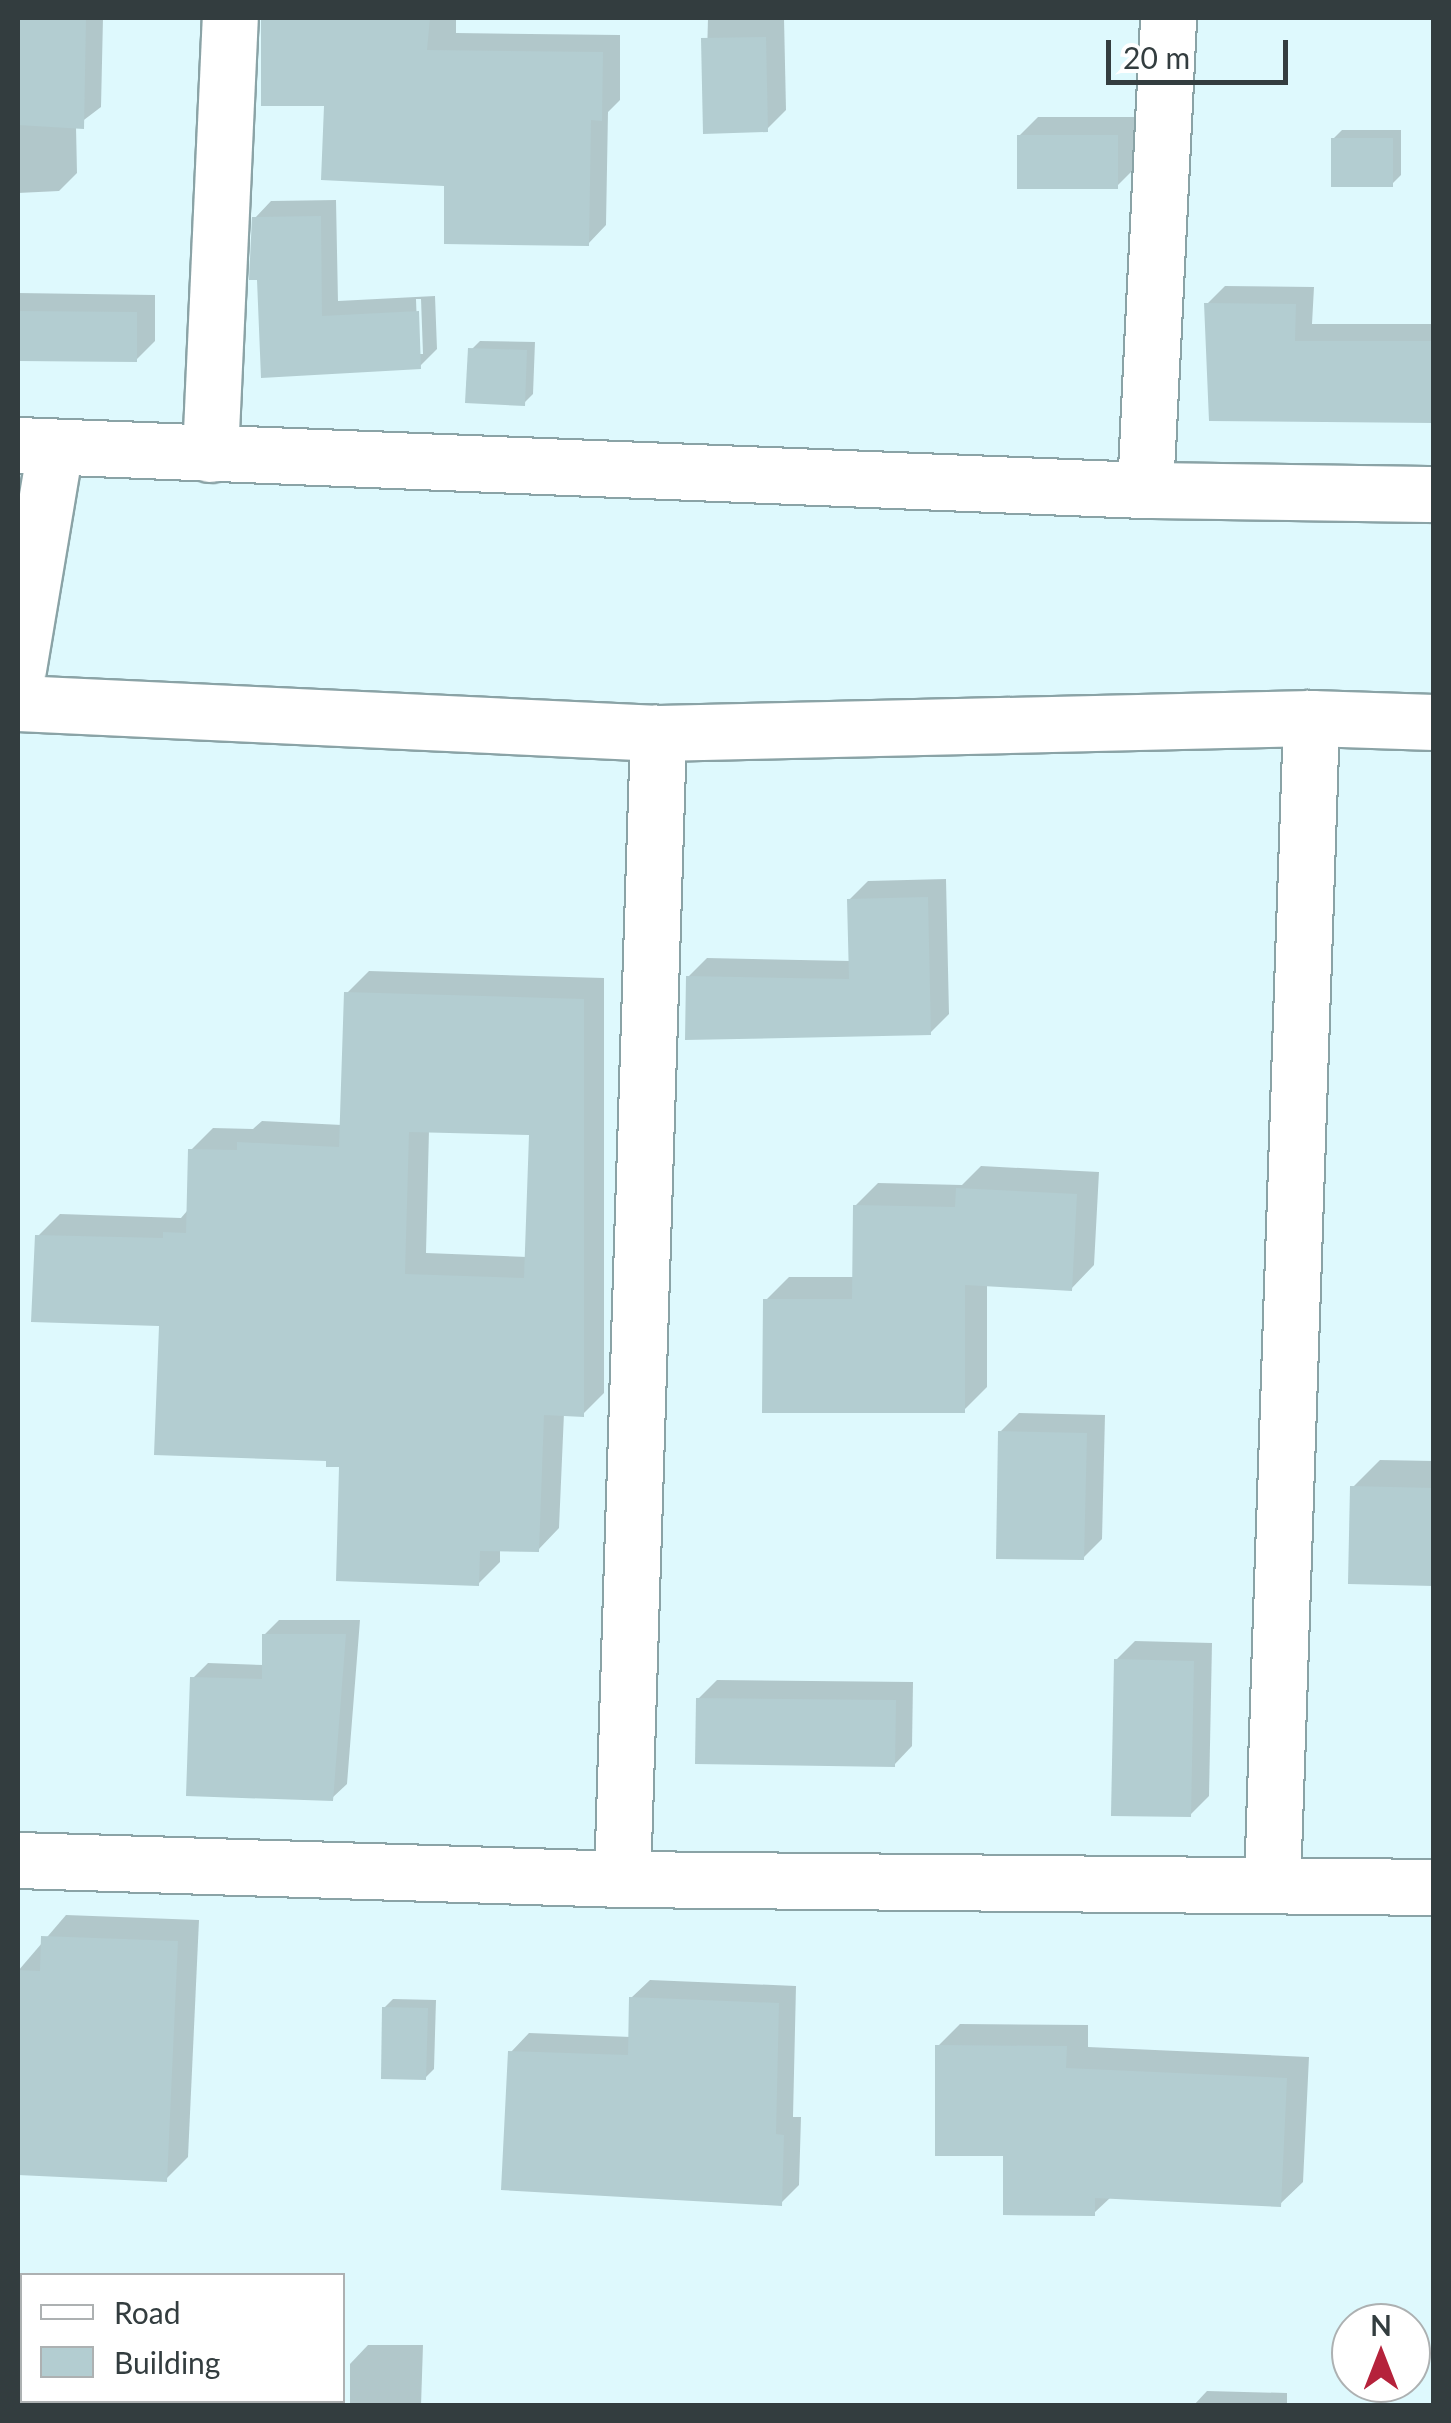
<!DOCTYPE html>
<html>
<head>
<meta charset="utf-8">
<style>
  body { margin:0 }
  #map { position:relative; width:1451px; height:2423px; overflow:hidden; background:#def9fd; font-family:Lato,sans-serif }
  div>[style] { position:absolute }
  .shadow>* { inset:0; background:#0003 }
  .building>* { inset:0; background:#b3cdd1 }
  .roads { filter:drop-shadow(2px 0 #8aa3a6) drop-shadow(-2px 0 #8aa3a6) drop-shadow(0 2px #8aa3a6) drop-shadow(0 -2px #8aa3a6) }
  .minor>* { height:55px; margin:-27.5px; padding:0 27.5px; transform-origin:27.5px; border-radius:27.5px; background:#fff }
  span { translate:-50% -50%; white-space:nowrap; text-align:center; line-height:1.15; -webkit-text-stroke:9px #fff; paint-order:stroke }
  .frame { position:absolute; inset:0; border:20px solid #333d3f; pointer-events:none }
  .legend { position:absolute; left:20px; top:2273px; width:325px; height:130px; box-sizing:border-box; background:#fff; border:2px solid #adb1b2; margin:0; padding:12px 18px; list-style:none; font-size:30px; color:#333d3f }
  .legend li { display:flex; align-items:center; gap:20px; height:50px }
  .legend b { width:50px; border:2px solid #adb1b2 }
  .north { position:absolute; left:1331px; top:2303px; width:100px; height:100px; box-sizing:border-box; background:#fff; border:2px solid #adb1b2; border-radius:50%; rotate:0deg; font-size:28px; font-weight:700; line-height:40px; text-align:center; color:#333d3f }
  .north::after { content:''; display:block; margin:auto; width:35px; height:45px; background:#b5223b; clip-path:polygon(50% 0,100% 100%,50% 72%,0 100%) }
  .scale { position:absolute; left:1106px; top:40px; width:182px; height:45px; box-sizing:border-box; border:5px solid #333d3f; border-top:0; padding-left:12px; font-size:30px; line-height:35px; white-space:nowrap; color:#333d3f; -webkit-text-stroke:8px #fff; paint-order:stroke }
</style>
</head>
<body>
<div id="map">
  <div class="shadow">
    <i style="clip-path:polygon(18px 18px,103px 18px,101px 107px,76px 126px,77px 173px,59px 191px,18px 193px)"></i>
    <i style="clip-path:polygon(261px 18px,456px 18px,456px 33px,620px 35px,620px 100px,608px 112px,606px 225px,588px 244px,447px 183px,327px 104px,263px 104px)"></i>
    <i style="clip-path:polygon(708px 18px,784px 18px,786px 110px,767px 129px,705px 131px)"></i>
    <i style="clip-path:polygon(1038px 117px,1135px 117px,1135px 168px,1117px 186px,1019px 136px)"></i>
    <i style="clip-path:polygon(1342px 130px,1401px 130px,1401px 175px,1392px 184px,1333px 139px)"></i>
    <i style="clip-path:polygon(1434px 150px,1434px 284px,1431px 153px)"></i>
    <i style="clip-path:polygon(evenodd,336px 200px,338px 301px,435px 296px,437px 349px,420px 366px,263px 375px,255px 218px,271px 201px,336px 200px,416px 299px,421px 299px,423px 354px,418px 354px,416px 299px)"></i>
    <i style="clip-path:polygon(1225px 286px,1314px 287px,1312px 324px,1434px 324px,1434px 420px,1207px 304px)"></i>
    <i style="clip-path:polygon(18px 293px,155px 295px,155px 341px,136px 360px,18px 358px)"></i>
    <i style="clip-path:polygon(480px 341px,535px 342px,533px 394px,524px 403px,471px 350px)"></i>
    <i style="clip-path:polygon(946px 879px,949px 1014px,930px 1033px,688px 977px,707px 958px,851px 961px,849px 900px,868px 881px)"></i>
    <i style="clip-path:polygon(evenodd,369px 971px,604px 978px,604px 1393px,583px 1414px,564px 1413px,559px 1528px,538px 1550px,500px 1549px,500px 1562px,478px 1584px,342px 1465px,162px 1323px,38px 1236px,60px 1214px,181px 1218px,187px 1211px,191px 1150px,213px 1128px,253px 1129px,262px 1121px,342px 1125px,347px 993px,369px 971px,429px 1130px,531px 1133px,527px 1257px,426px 1253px,429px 1130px)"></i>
    <i style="clip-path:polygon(981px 1166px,1099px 1172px,1094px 1265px,1071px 1289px,987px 1284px,987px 1387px,964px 1410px,766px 1300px,789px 1277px,854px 1277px,855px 1206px,878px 1183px,962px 1185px)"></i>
    <i style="clip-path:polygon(1019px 1413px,1105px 1415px,1102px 1539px,1083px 1558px,1000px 1432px)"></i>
    <i style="clip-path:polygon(1380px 1460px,1434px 1461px,1434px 1583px,1353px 1487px)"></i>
    <i style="clip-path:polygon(279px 1620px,360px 1620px,347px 1784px,332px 1798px,193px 1678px,208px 1663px,264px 1665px,264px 1635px)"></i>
    <i style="clip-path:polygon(1135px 1641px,1212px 1643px,1209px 1796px,1190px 1815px,1116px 1660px)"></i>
    <i style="clip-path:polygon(717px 1680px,913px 1682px,912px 1746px,894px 1765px,698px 1699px)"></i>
    <i style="clip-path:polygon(66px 1915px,199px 1920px,188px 2157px,166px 2179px,18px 2173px,18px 1971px)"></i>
    <i style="clip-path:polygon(650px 1980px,796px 1986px,793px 2117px,801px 2117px,799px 2185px,781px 2203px,511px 2052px,529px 2033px,631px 2037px,631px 1998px)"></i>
    <i style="clip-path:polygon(393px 1999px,436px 2000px,434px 2069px,425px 2078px,384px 2008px)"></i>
    <i style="clip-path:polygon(960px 2024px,1088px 2025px,1088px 2047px,1309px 2057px,1303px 2182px,1280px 2204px,1111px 2197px,1094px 2213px,938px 2046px)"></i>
    <i style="clip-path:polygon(368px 2345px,423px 2345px,421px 2406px,350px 2406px,350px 2364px)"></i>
    <i style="clip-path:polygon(1207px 2391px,1287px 2393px,1287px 2406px,1193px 2406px)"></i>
  </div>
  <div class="building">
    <i style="clip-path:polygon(18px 18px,86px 18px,84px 129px,18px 125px)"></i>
    <i style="clip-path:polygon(261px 18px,430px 18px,427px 50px,603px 52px,602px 121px,591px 120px,589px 246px,444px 244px,444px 186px,321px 180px,324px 106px,261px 106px)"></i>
    <i style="clip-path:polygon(766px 37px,768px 132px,703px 134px,701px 38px)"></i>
    <i style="clip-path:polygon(1017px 135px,1118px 135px,1118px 189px,1017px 189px)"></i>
    <i style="clip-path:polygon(1331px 138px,1393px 138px,1393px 187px,1331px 187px)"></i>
    <i style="clip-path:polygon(321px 216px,322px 316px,419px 311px,421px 369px,261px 378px,257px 280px,249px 280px,252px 217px)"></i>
    <i style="clip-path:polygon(1204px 303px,1296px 304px,1295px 341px,1434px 341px,1434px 423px,1209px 421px)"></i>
    <i style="clip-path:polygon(18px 311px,137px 312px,137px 362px,18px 361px)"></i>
    <i style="clip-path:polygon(468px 348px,527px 350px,525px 406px,465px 403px)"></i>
    <i style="clip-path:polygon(928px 897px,931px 1035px,685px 1040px,686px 976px,849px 979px,847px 899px)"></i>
    <i style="clip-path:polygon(evenodd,344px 992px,584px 999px,584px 1417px,544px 1415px,539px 1552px,480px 1551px,479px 1586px,336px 1581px,339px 1467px,326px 1467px,326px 1461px,154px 1455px,159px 1326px,31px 1322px,35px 1235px,163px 1238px,163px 1232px,186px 1233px,188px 1149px,237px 1150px,237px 1142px,339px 1147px,344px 992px,409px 1132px,529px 1135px,524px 1278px,405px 1274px,409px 1132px)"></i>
    <i style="clip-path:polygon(956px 1188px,1077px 1194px,1072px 1291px,965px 1285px,965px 1413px,762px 1413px,763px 1299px,852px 1299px,853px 1205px,955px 1207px)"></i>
    <i style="clip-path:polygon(998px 1431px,1087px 1433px,1084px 1560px,996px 1559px)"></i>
    <i style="clip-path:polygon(1350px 1486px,1434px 1488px,1434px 1586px,1348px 1584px)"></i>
    <i style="clip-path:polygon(262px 1634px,346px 1634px,333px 1801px,186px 1796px,190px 1677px,262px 1679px)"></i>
    <i style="clip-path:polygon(1114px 1659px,1194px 1661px,1191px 1817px,1111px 1816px)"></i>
    <i style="clip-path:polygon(696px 1698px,896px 1700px,895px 1767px,695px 1764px)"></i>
    <i style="clip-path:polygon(41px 1936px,178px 1941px,167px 2182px,18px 2175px,18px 1970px,40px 1971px)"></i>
    <i style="clip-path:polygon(629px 1997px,779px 2003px,776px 2134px,784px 2135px,782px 2206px,501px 2190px,508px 2051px,628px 2055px)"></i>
    <i style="clip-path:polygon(382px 2007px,428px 2008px,426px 2080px,381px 2079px)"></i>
    <i style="clip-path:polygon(935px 2045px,1067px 2046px,1066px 2068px,1287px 2078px,1281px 2207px,1095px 2198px,1095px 2216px,1003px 2215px,1003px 2156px,935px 2156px)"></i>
  </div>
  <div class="roads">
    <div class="minor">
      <i style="left:18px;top:445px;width:1128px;rotate:2.29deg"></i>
      <i style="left:1145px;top:490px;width:289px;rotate:0.8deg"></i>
      <i style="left:210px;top:454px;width:436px;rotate:-87.4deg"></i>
      <i style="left:1145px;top:490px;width:473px;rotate:-87.2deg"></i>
      <i style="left:18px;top:669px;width:225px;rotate:-80.5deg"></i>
      <i style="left:18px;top:703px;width:641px;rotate:2.68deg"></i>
      <i style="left:658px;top:733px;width:653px;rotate:-1.32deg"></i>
      <i style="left:1311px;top:718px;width:123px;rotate:1.9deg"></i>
      <i style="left:18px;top:1860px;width:604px;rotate:1.8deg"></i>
      <i style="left:622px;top:1879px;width:812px;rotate:0.56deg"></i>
      <i style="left:622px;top:1879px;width:1147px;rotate:-88.2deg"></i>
      <i style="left:1272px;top:1883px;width:1166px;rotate:-88.08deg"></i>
    </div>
  </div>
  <div class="frame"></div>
  <ul class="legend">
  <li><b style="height:12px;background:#fff"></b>Road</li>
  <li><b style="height:28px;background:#b3cdd1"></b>Building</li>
  </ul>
  <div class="north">N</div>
  <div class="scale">20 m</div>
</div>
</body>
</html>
